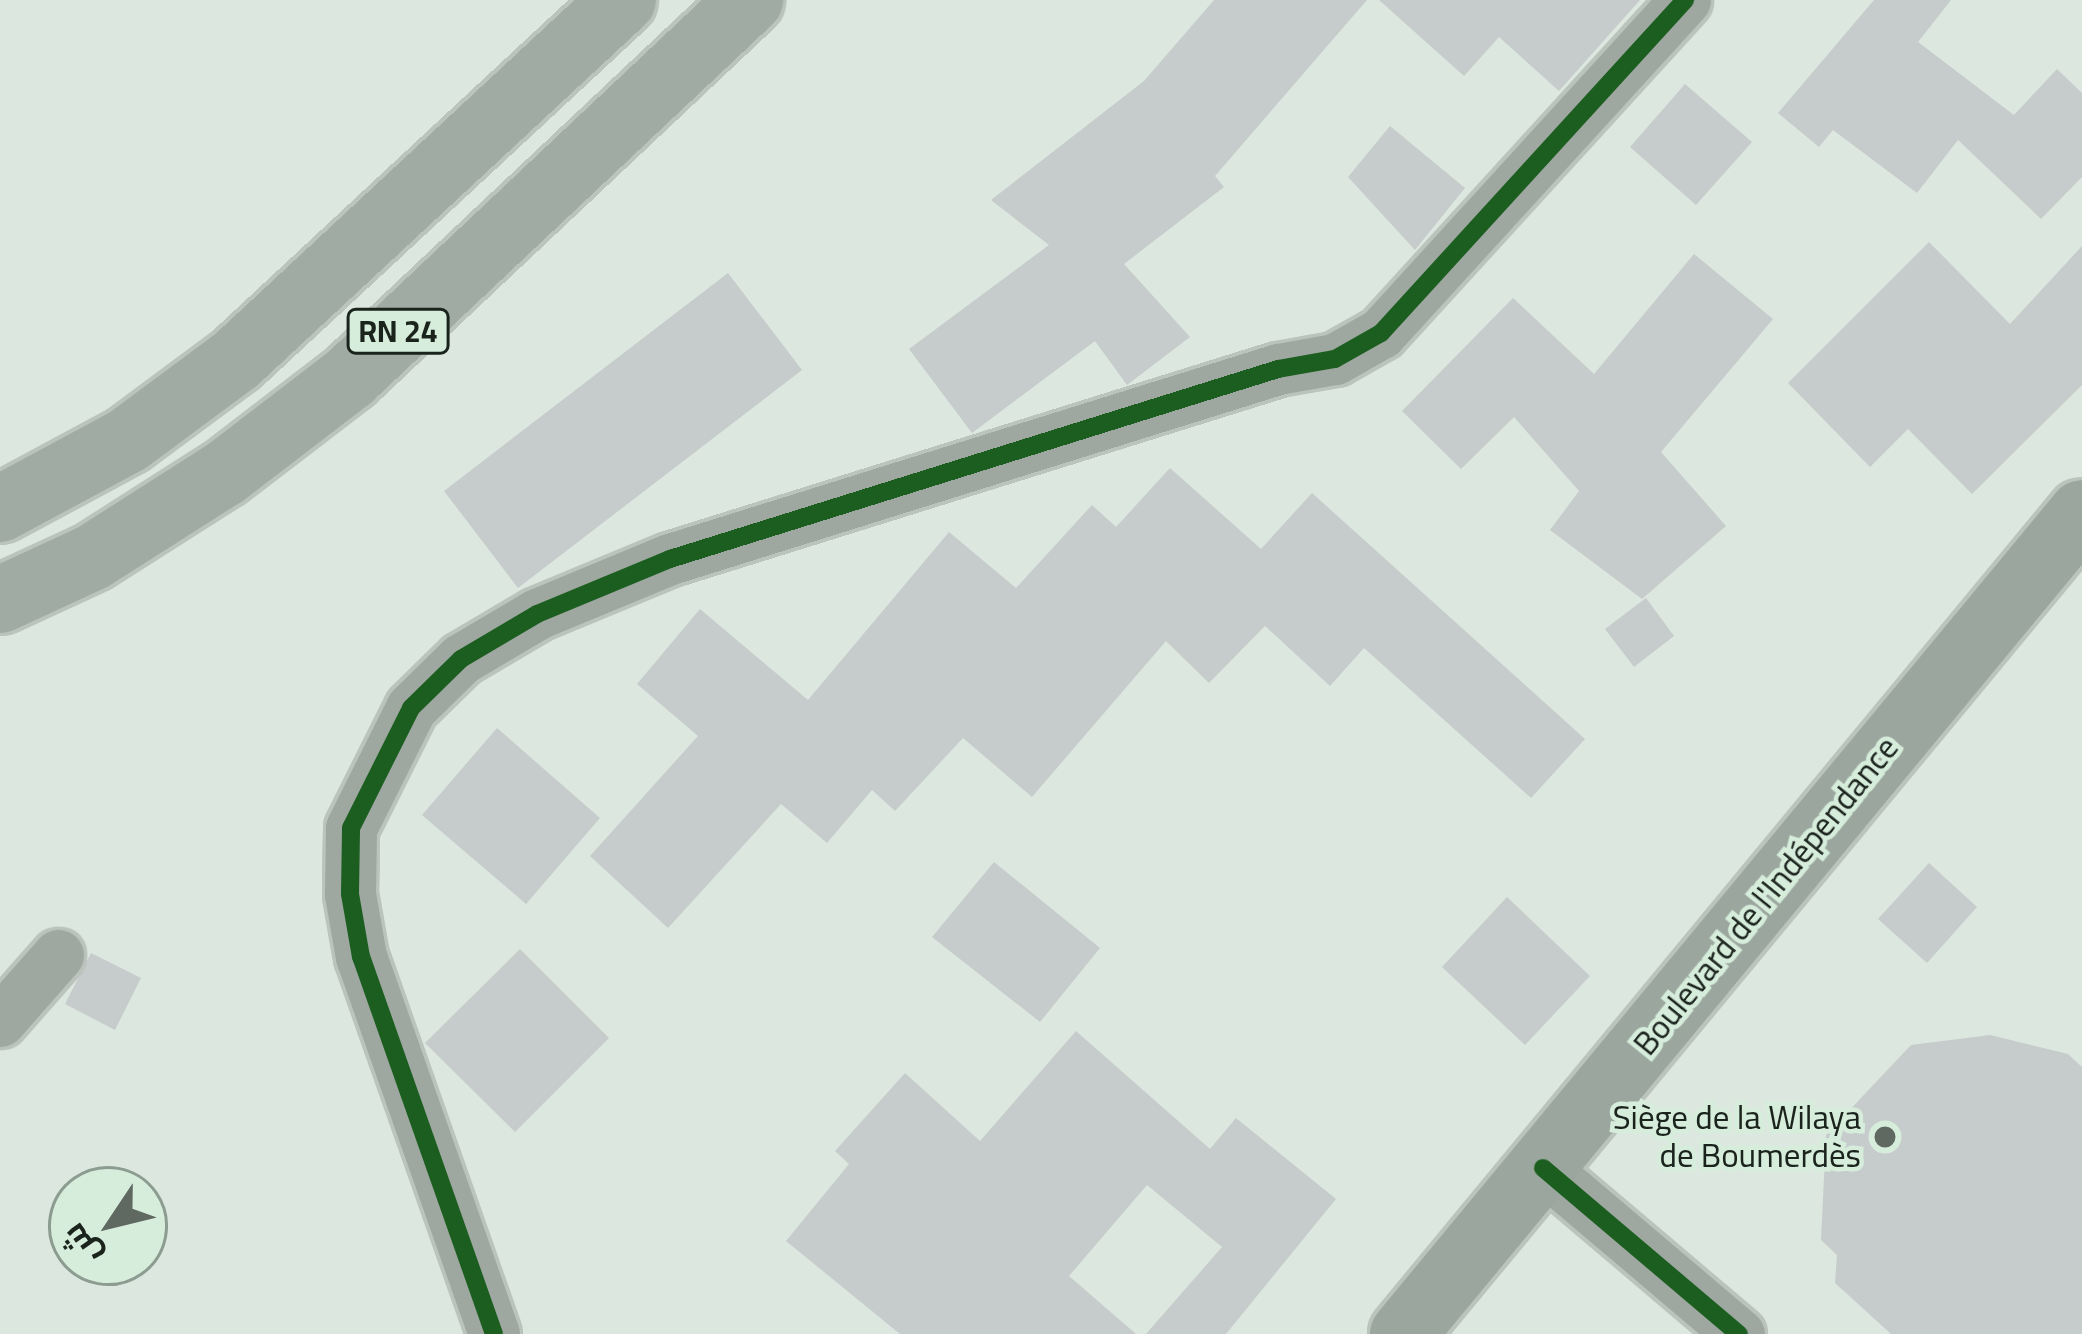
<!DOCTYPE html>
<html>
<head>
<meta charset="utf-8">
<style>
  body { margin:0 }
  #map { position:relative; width:2082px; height:1334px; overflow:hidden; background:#dce8df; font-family:Georgia,Cairo,serif }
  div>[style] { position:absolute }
  .building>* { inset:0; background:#c6cbcc }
  .roads { filter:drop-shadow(3px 0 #bac4bd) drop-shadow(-3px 0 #bac4bd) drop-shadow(0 3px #bac4bd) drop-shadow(0 -3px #bac4bd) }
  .minor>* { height:51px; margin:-25.5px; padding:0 25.5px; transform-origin:25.5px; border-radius:25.5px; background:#9ea7a0 }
  .secondary>* { height:66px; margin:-33px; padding:0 33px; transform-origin:33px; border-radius:33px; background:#9ba79e }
  .primary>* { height:66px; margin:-33px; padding:0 33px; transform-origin:33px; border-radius:33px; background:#9faba3 }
  .cycleway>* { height:18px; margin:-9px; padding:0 9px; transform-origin:9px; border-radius:9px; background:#1b5e20 }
  .dots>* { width:33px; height:33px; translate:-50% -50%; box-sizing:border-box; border:6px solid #d7eddc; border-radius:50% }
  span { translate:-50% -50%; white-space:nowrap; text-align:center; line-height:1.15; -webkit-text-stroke:9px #d7eddc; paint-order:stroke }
  .shield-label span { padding:3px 9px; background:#d7eddc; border:3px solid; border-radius:9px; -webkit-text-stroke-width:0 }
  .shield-label { font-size:30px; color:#1b231d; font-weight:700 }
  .street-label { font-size:33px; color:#1b231d }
  .poi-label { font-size:33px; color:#1b231d }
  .right { translate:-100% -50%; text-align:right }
  .north { position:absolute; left:48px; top:1166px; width:120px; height:120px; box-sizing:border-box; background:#d7eddc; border:3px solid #8c9c90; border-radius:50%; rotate:235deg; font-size:33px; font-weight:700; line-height:48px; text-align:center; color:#1b231d }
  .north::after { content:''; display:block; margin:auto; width:42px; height:54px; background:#5f6861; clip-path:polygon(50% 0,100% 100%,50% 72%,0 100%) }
</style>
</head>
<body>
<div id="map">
  <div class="building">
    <i style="clip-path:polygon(1214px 0,1367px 0,1215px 176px,1224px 187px,1124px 264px,1190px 337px,1127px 385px,1095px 341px,972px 433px,909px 349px,1049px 245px,991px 200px,1144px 81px)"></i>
    <i style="clip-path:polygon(1379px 0,1640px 0,1559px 91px,1499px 37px,1464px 76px)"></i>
    <i style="clip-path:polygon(1874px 0,1951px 0,1918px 42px,2014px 115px,2057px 69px,2082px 93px,2082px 177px,2041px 219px,1958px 140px,1917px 193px,1833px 130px,1819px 147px,1778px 113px)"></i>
    <i style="clip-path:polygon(1685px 84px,1752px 142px,1696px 205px,1630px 147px)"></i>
    <i style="clip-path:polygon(1390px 126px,1465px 188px,1415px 250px,1348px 177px)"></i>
    <i style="clip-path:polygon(1929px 242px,2010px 324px,2082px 246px,2082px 385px,1972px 494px,1908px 429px,1870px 467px,1788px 383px)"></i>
    <i style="clip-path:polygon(1694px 254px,1773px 319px,1661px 452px,1726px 526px,1642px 599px,1550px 530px,1579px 491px,1514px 417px,1461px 469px,1402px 411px,1513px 298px,1594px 374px)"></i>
    <i style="clip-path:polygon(728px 273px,802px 370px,518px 588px,444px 491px)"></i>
    <i style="clip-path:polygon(1170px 468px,1261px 549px,1312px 493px,1585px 739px,1531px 798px,1364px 648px,1330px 686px,1265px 626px,1209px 683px,1166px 641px,1032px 797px,963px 738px,895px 811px,872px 790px,827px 843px,781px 804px,668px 928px,590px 856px,698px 736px,637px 684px,700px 609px,808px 700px,949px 532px,1016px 588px,1092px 505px,1116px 527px)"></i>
    <i style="clip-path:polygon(1646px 598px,1674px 636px,1634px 667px,1605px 629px)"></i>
    <i style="clip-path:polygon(497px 728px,600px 818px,526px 904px,422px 815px)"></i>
    <i style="clip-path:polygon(994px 862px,1100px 948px,1040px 1022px,932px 937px)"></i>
    <i style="clip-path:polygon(1929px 863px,1977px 907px,1927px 963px,1878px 919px)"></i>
    <i style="clip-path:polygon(1507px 897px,1590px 976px,1525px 1045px,1442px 967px)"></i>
    <i style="clip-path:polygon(520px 949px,609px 1038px,515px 1132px,425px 1043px)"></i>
    <i style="clip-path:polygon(91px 953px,141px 978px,115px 1030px,65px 1004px)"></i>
    <i style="clip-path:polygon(1076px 1031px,1210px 1149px,1236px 1118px,1336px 1199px,1226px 1334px,1146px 1334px,1222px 1247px,1147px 1185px,1069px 1276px,1136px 1334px,900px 1334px,786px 1241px,849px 1164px,835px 1151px,905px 1073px,980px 1141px)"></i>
    <i style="clip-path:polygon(1990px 1035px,2068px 1054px,2082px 1067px,2082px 1334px,1891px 1334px,1835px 1283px,1837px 1255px,1821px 1240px,1826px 1135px,1911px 1045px)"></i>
  </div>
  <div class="roads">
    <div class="minor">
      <i style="left:0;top:1021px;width:88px;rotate:-48.7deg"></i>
      <i style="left:1543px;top:1168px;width:257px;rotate:40.3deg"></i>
      <i style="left:494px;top:1334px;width:400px;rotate:-109.4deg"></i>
      <i style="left:361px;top:957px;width:64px;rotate:-99.9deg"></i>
      <i style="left:350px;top:894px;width:66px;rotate:-89.1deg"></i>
      <i style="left:351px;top:828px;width:134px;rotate:-63.4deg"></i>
      <i style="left:411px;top:708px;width:70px;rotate:-44.4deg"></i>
      <i style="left:461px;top:659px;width:88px;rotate:-30.6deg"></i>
      <i style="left:537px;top:614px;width:144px;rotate:-22.5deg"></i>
      <i style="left:670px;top:559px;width:637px;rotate:-17.35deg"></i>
      <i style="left:1278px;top:369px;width:58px;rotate:-10deg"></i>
      <i style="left:1335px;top:359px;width:53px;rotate:-29.5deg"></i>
      <i style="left:1381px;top:333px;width:451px;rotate:-47.6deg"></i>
    </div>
    <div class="secondary">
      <i style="left:1403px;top:1334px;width:1065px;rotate:-50.41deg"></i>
    </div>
    <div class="primary">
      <i style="left:0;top:509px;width:145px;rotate:-28.3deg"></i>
      <i style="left:128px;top:440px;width:136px;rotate:-36.6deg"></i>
      <i style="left:237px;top:359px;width:527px;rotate:-42.92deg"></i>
      <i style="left:0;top:600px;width:102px;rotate:-24.8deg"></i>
      <i style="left:93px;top:557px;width:156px;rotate:-32.5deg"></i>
      <i style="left:225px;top:473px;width:158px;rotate:-37.5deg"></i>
      <i style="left:350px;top:377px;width:550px;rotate:-43.3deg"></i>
    </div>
  </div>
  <div class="cycleway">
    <i style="left:1543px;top:1168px;width:257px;rotate:40.3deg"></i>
    <i style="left:494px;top:1334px;width:400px;rotate:-109.4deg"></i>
    <i style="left:361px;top:957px;width:64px;rotate:-99.9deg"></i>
    <i style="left:350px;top:894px;width:66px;rotate:-89.1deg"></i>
    <i style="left:351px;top:828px;width:134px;rotate:-63.4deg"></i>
    <i style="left:411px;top:708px;width:70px;rotate:-44.4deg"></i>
    <i style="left:461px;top:659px;width:88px;rotate:-30.6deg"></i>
    <i style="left:537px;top:614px;width:144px;rotate:-22.5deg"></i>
    <i style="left:670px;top:559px;width:637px;rotate:-17.35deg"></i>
    <i style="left:1278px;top:369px;width:58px;rotate:-10deg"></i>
    <i style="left:1335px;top:359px;width:53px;rotate:-29.5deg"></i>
    <i style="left:1381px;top:333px;width:451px;rotate:-47.6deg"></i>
  </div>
  <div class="dots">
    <i style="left:1885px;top:1137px;background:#5f6861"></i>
  </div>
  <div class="shield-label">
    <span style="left:398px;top:331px">RN 24</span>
  </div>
  <div class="street-label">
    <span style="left:1766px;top:896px;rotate:-51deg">Boulevard de l'Indépendance</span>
  </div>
  <div class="poi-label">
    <span class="right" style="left:1861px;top:1137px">Siège de la Wilaya<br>de Boumerdès</span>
  </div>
  <div class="north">ش</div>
</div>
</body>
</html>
